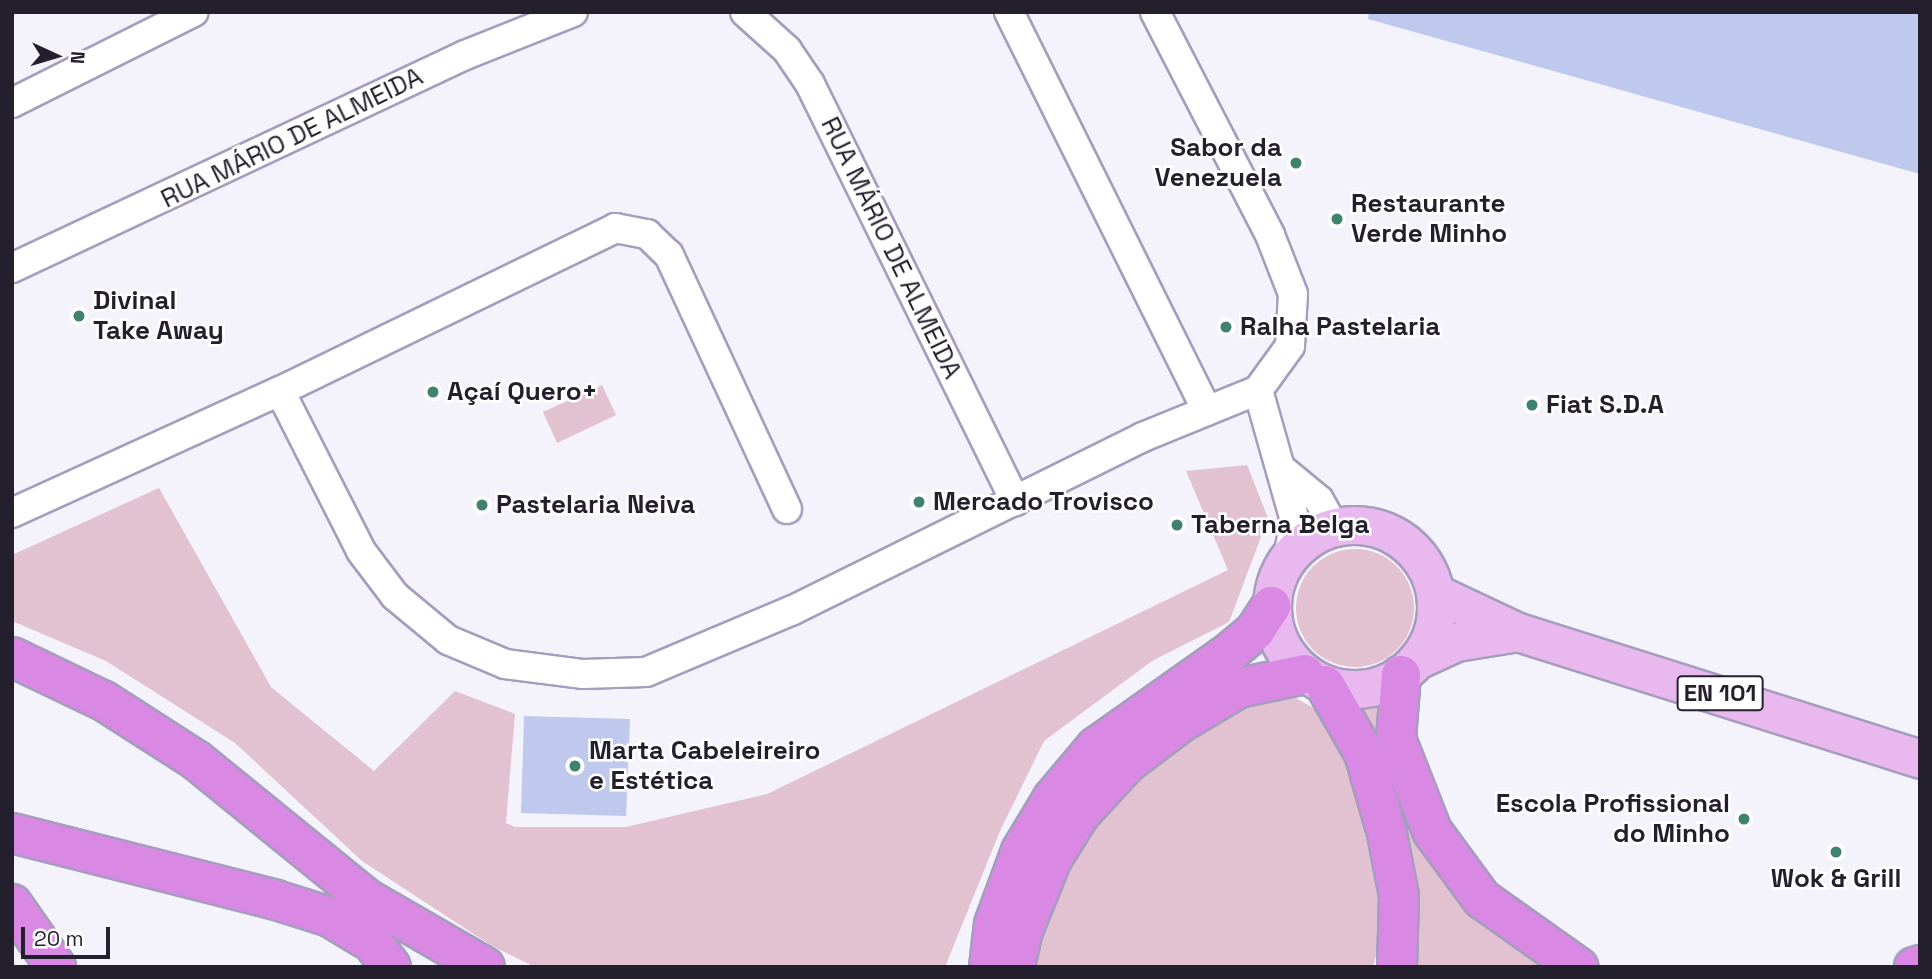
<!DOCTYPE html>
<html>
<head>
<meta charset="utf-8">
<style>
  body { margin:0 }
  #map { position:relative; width:1932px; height:979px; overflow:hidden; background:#f4f2fa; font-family:"Space Grotesk",sans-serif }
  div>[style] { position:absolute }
  .green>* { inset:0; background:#e2c2d1 }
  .round { border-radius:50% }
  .building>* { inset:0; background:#bfc9ed }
  .roads { filter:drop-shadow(2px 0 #a69dbe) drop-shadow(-2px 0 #a69dbe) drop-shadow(0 2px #a69dbe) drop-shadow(0 -2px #a69dbe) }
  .minor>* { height:28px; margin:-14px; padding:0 14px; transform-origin:14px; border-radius:14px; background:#fff }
  .major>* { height:37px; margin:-18.5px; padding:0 18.5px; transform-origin:18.5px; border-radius:18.5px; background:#e8b8ef }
  .major>.ring { margin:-18.5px; padding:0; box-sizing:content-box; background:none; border:37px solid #e8b8ef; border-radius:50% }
  .highway>* { height:38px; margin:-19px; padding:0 19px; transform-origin:19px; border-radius:19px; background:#d988e4 }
  .dots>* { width:19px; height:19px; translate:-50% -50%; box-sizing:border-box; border:4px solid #fff; border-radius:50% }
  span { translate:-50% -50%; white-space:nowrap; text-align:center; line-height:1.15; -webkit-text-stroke:5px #fff; paint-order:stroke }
  .shield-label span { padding:2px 5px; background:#fff; border:2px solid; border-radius:5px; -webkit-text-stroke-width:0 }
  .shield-label { font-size:24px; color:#231f2c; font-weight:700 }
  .street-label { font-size:26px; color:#231f2c }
  .poi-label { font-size:26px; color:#231f2c; font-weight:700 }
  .right { translate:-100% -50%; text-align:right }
  .left { translate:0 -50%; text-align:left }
  .frame { position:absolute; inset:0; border:14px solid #231f2c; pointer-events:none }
  .north { position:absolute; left:21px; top:21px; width:70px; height:70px; -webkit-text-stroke:5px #fff; paint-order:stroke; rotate:94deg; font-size:19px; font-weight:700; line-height:28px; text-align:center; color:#231f2c }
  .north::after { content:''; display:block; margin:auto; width:24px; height:32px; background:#231f2c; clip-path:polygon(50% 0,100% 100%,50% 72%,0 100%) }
  .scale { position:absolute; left:21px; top:927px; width:89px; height:32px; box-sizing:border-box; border:4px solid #231f2c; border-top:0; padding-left:9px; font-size:21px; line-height:24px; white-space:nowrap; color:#231f2c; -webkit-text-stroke:5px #fff; paint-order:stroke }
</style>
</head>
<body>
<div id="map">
  <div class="green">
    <i style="clip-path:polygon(602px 385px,616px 415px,557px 443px,543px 412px)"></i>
    <i style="clip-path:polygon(1247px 465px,1268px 518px,1229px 622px,1152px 661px,1044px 741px,1000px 831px,945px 967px,535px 967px,492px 946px,362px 861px,235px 743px,106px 661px,12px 621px,12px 555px,159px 488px,271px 687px,374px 771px,455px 691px,515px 714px,506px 823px,515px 827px,626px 827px,767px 794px,1228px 570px,1186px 471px)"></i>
    <i class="round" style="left:1296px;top:549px;width:118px;height:118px"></i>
    <i style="clip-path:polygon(1285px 692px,1317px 710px,1343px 747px,1379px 892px,1381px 937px,1373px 967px,1031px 967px,1063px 867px,1139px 768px,1245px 698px)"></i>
    <i style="clip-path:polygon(1383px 703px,1382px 730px,1548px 967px,1413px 967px,1357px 707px)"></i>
  </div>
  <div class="building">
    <i style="clip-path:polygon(1369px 12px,1920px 12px,1920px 174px,1368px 19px)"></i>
    <i style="clip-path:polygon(524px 716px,630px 719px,626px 816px,521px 813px)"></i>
  </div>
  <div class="roads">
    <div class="minor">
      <i style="left:745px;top:12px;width:57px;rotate:42.1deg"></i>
      <i style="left:787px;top:50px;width:41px;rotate:55.9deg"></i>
      <i style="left:810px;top:84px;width:465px;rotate:63.8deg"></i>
      <i style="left:1009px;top:12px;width:445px;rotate:63.6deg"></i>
      <i style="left:1155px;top:12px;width:251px;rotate:62.7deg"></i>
      <i style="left:1270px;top:235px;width:63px;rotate:68.7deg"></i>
      <i style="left:1293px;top:294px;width:52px;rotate:93.3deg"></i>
      <i style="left:1290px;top:346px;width:54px;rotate:126deg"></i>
      <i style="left:12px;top:103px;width:203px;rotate:-26.6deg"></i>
      <i style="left:12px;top:268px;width:501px;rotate:-25.18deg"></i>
      <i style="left:465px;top:55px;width:116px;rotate:-21.7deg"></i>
      <i style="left:1258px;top:390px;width:136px;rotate:74.2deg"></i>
      <i style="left:1295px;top:521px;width:37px;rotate:101deg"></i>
      <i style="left:280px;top:391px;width:179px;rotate:63.1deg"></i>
      <i style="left:361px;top:551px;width:56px;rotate:52.9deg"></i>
      <i style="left:395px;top:596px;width:69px;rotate:39.7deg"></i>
      <i style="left:448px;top:640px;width:62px;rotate:22.8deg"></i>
      <i style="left:505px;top:664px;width:79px;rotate:7.3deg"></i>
      <i style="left:583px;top:674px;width:63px;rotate:-1.8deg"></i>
      <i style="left:646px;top:672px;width:160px;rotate:-22.9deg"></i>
      <i style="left:793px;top:610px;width:390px;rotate:-26.3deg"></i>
      <i style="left:1143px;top:437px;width:124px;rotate:-22.2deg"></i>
      <i style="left:1284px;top:471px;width:45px;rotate:39.6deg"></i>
      <i style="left:1319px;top:500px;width:31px;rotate:61deg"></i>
      <i style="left:12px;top:513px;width:294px;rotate:-24.5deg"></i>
      <i style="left:280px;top:391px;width:373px;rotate:-25.9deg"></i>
      <i style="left:615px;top:228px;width:33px;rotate:11deg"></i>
      <i style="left:647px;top:234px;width:30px;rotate:44deg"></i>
      <i style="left:669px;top:255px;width:280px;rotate:65.1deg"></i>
    </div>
    <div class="major">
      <i class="ring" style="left:1272px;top:525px;width:127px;height:127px"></i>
      <i style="left:1435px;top:593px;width:92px;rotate:25.2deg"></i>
      <i style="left:1518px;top:632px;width:422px;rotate:17.5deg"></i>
      <i style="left:1417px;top:660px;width:43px;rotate:-24.8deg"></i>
      <i style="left:1456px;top:642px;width:63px;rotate:-9.2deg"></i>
    </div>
    <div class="highway">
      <i style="left:12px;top:657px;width:102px;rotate:25.6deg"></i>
      <i style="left:104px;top:701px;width:109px;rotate:32.7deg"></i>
      <i style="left:196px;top:760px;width:220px;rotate:39.1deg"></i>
      <i style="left:367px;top:899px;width:136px;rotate:30deg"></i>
      <i style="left:1401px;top:675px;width:64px;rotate:94.5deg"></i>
      <i style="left:1396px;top:739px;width:99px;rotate:68.6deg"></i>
      <i style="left:1432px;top:831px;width:84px;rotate:53.7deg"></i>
      <i style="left:1482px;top:899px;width:118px;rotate:35.3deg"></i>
      <i style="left:1325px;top:685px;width:78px;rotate:60.2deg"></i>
      <i style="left:1364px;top:753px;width:84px;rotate:74.1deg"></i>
      <i style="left:1387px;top:834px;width:63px;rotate:79deg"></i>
      <i style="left:1399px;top:896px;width:71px;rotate:91.6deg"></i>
      <i style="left:12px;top:833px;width:272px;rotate:14.2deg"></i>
      <i style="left:276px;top:900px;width:57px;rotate:17.5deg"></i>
      <i style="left:330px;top:917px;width:42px;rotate:31.4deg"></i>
      <i style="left:12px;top:904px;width:77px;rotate:55.1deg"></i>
      <i style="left:352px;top:916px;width:64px;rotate:52.6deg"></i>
      <i style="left:989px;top:967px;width:43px;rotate:-83.4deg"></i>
      <i style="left:994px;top:924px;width:78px;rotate:-69.7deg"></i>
      <i style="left:1021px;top:851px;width:62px;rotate:-58.9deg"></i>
      <i style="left:1053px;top:798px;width:67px;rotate:-49.9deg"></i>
      <i style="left:1096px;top:747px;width:164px;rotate:-35.3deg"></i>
      <i style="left:1230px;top:652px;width:33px;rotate:-40deg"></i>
      <i style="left:1255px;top:631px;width:30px;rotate:-57deg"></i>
      <i style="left:1015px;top:967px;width:35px;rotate:-78deg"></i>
      <i style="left:1022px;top:933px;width:80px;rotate:-67.9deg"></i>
      <i style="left:1052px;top:859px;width:53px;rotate:-58.1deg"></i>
      <i style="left:1080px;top:814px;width:69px;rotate:-47.3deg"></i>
      <i style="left:1127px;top:763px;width:66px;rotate:-37deg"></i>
      <i style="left:1180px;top:723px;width:69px;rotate:-30.7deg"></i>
      <i style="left:1239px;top:688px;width:67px;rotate:-12deg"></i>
      <i style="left:1914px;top:967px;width:6px;rotate:-18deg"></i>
    </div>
  </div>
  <div class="dots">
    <i style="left:1296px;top:163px;background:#41816f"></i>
    <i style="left:1337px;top:219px;background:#41816f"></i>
    <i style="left:79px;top:316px;background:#41816f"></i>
    <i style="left:1226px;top:327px;background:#41816f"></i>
    <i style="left:433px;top:392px;background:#41816f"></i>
    <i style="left:1532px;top:405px;background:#41816f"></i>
    <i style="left:919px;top:502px;background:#41816f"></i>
    <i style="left:482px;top:505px;background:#41816f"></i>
    <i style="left:1177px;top:525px;background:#41816f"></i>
    <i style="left:575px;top:766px;background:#41816f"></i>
    <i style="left:1744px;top:819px;background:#41816f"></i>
    <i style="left:1836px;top:852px;background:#41816f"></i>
  </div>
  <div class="shield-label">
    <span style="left:1720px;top:693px">EN 101</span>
  </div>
  <div class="street-label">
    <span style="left:292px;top:138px;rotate:-26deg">RUA MÁRIO DE ALMEIDA</span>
    <span style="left:891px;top:248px;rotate:64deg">RUA MÁRIO DE ALMEIDA</span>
  </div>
  <div class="poi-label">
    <span class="right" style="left:1282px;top:163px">Sabor da<br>Venezuela</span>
    <span class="left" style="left:1351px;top:219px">Restaurante<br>Verde Minho</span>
    <span class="left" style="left:93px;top:316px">Divinal<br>Take Away</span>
    <span class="left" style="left:1240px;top:327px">Ralha Pastelaria</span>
    <span class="left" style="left:447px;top:392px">Açaí Quero+</span>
    <span class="left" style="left:1546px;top:405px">Fiat S.D.A</span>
    <span class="left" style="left:933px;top:502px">Mercado Trovisco</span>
    <span class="left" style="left:496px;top:505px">Pastelaria Neiva</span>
    <span class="left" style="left:1191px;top:525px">Taberna Belga</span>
    <span class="left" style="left:589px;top:766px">Marta Cabeleireiro<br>e Estética</span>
    <span class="right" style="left:1730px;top:819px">Escola Profissional<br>do Minho</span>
    <span style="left:1836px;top:879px">Wok &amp; Grill</span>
  </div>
  <div class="frame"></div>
  <div class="north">N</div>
  <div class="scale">20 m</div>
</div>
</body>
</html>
